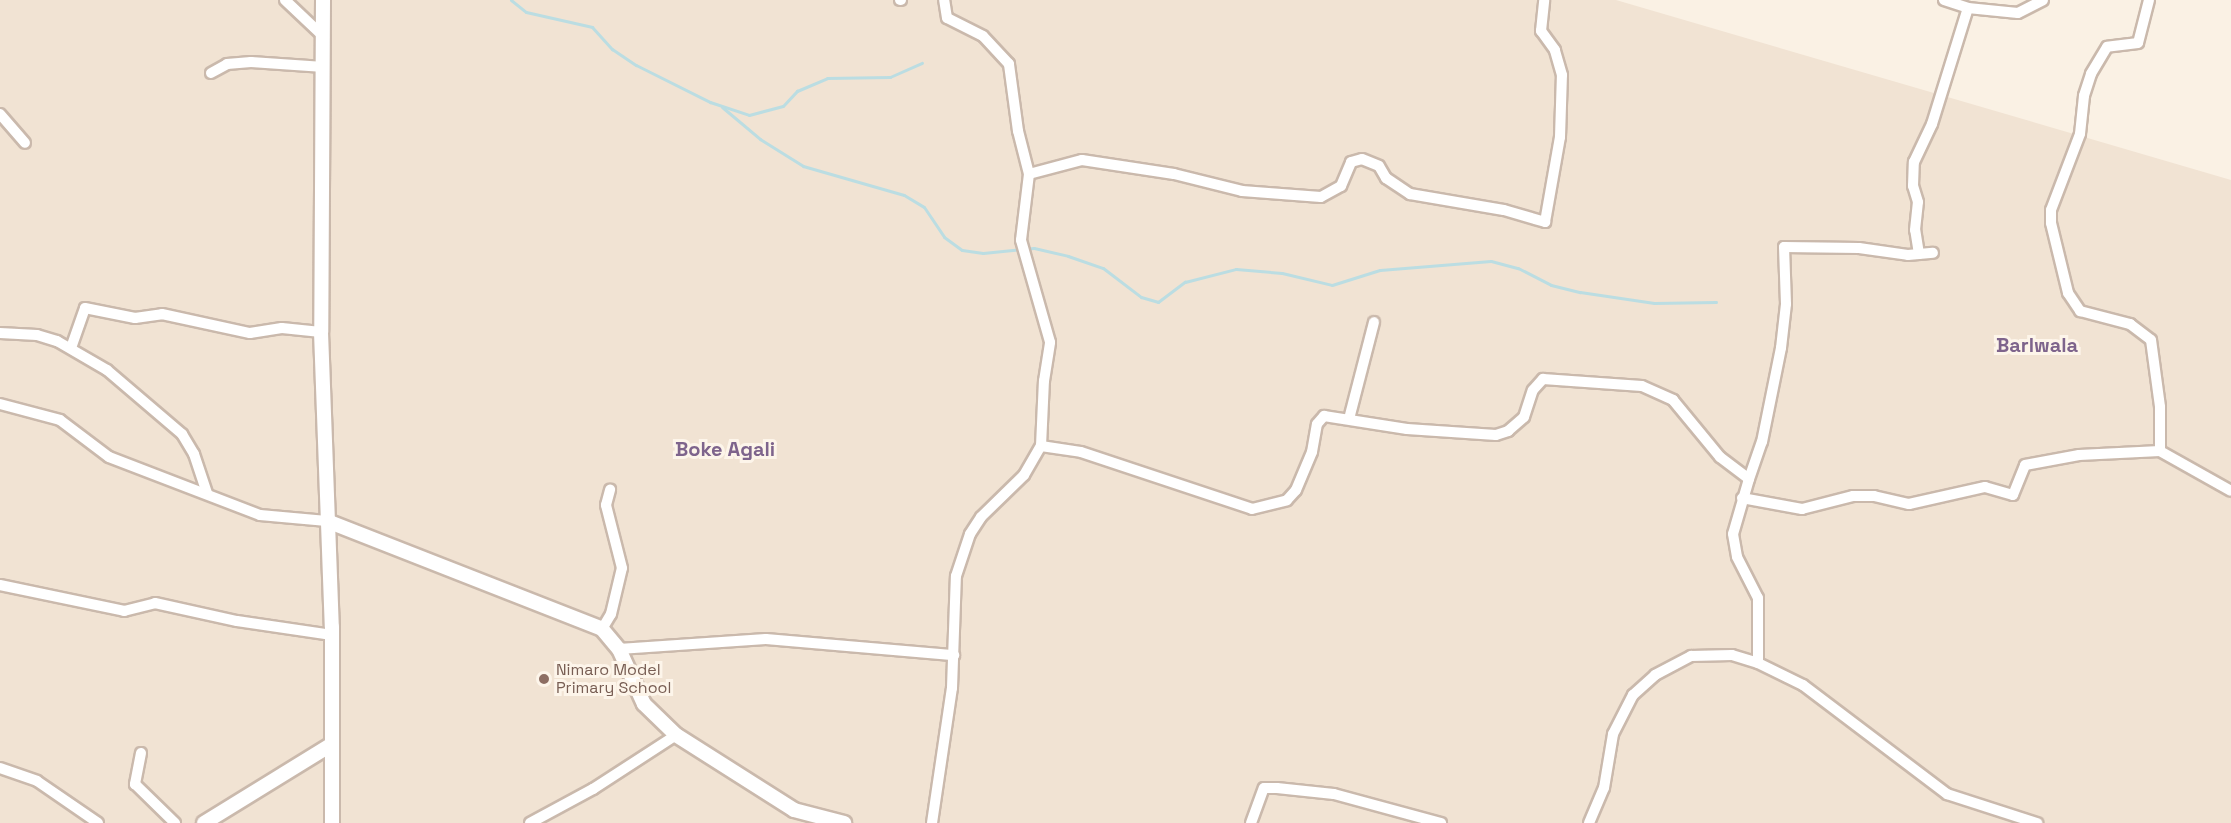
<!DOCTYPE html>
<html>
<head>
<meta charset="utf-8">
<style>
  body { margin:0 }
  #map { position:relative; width:2231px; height:823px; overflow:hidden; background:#faf1e4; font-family:"Space Grotesk",sans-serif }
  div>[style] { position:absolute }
  .residential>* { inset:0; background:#f1e3d3 }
  .stream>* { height:3px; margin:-1.5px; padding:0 1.5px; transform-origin:1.5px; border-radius:1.5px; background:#bbdde2 }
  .roads { filter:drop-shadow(2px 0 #cab9ac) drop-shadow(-2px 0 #cab9ac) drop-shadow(0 2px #cab9ac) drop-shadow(0 -2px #cab9ac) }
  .minor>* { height:10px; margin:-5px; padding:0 5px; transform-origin:5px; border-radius:5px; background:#fff }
  .tertiary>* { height:14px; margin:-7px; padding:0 7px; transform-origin:7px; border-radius:7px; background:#fff }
  .dots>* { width:16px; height:16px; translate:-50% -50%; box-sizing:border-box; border:3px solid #fdf5ea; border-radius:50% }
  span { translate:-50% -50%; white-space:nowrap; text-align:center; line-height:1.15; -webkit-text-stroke:6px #fdf5ea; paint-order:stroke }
  .education-label { font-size:16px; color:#785e54 }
  .left { translate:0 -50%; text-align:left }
  .quarter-label { font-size:20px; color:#7e648c; font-weight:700 }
</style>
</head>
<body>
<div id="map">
  <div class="residential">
    <i style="clip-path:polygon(0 0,1616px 0,2231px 180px,2231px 823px,0 823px)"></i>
  </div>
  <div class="stream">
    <i style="left:511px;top:0;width:19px;rotate:39deg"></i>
    <i style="left:526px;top:12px;width:68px;rotate:12.8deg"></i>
    <i style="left:592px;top:27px;width:30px;rotate:48deg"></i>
    <i style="left:612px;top:49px;width:29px;rotate:34deg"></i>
    <i style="left:636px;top:65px;width:83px;rotate:26.6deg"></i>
    <i style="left:710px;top:102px;width:41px;rotate:18.4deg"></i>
    <i style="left:749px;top:115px;width:35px;rotate:-15deg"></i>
    <i style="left:783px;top:106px;width:21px;rotate:-47deg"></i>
    <i style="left:797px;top:91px;width:33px;rotate:-23deg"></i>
    <i style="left:827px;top:78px;width:63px;rotate:-0.9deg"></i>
    <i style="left:890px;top:77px;width:35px;rotate:-24deg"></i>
    <i style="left:722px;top:107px;width:50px;rotate:40.1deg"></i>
    <i style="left:760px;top:139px;width:51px;rotate:32.1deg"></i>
    <i style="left:803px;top:166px;width:105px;rotate:16deg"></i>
    <i style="left:904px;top:195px;width:23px;rotate:31deg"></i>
    <i style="left:924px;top:207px;width:36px;rotate:56deg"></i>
    <i style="left:944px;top:237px;width:22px;rotate:36deg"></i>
    <i style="left:962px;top:250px;width:21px;rotate:8deg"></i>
    <i style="left:983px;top:253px;width:51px;rotate:-5.6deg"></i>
    <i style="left:1034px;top:248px;width:35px;rotate:13deg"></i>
    <i style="left:1068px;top:256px;width:37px;rotate:19deg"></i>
    <i style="left:1103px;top:268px;width:48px;rotate:37.3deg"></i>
    <i style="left:1141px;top:297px;width:18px;rotate:16deg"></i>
    <i style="left:1158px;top:302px;width:34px;rotate:-37deg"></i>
    <i style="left:1185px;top:282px;width:53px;rotate:-14.3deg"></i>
    <i style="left:1236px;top:269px;width:46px;rotate:5deg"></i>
    <i style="left:1282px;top:273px;width:51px;rotate:13.5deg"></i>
    <i style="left:1332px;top:285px;width:50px;rotate:-17.4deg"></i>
    <i style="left:1380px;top:270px;width:111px;rotate:-4.6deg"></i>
    <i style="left:1491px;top:261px;width:28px;rotate:15deg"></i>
    <i style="left:1518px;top:268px;width:37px;rotate:27deg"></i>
    <i style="left:1551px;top:285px;width:30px;rotate:14deg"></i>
    <i style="left:1580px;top:292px;width:75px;rotate:8.5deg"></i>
    <i style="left:1654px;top:303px;width:62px;rotate:-0.9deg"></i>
  </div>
  <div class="roads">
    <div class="minor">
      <i style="left:285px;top:0;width:54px;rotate:43.5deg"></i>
      <i style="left:900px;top:0;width:1px"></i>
      <i style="left:1944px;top:0;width:25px;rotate:18deg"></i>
      <i style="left:1968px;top:8px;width:50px;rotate:5.7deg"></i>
      <i style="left:2018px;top:13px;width:28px;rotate:-27deg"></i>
      <i style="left:2149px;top:0;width:44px;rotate:104.3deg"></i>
      <i style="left:2138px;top:43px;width:31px;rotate:173deg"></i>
      <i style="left:2107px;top:47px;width:31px;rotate:121deg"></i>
      <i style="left:2091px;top:74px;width:23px;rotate:108deg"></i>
      <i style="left:2084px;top:96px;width:38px;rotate:96deg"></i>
      <i style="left:2080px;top:134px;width:81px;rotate:110.9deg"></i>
      <i style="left:2051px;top:210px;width:13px;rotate:90deg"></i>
      <i style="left:2051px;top:223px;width:72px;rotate:76.3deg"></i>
      <i style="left:2068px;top:293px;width:22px;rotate:56deg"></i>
      <i style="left:2080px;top:311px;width:52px;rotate:14.6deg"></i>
      <i style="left:2130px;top:324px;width:26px;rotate:37deg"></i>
      <i style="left:2151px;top:340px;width:68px;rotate:82.3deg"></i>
      <i style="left:2160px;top:407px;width:44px;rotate:90deg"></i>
      <i style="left:2160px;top:451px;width:81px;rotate:29.4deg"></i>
      <i style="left:211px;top:73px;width:18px;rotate:-29deg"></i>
      <i style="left:227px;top:64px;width:24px;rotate:-5deg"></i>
      <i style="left:251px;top:62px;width:73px;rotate:3.9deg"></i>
      <i style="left:0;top:114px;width:38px;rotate:49deg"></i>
      <i style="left:1029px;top:174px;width:55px;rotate:-14.8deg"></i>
      <i style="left:1082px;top:160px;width:93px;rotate:8.7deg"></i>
      <i style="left:1174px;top:174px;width:70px;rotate:14deg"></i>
      <i style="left:1242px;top:191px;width:79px;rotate:4.3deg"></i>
      <i style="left:1321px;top:197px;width:23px;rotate:-29deg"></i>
      <i style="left:1341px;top:186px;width:26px;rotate:-67deg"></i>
      <i style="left:1351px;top:162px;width:11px;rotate:-15deg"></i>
      <i style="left:1362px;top:159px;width:18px;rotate:22deg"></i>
      <i style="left:1379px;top:166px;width:14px;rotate:60deg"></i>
      <i style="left:1386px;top:178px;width:29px;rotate:34deg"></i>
      <i style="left:1410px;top:194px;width:95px;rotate:9.7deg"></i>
      <i style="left:1504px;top:210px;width:43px;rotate:16.3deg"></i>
      <i style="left:1545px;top:222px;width:86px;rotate:-80deg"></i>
      <i style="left:1560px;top:137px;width:62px;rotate:-88.2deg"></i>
      <i style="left:1562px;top:75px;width:26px;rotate:-106deg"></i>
      <i style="left:1555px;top:50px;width:24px;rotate:-126deg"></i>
      <i style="left:1541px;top:31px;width:31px;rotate:-84deg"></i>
      <i style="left:1919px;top:254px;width:24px;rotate:-99deg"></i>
      <i style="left:1915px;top:230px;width:28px;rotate:-84deg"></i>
      <i style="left:1918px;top:202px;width:17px;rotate:-107deg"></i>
      <i style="left:1913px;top:186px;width:24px;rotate:-88deg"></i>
      <i style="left:1914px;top:162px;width:42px;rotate:-64.7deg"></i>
      <i style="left:1932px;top:124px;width:121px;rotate:-72.8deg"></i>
      <i style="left:0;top:333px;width:37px;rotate:3deg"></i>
      <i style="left:37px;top:335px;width:21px;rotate:17deg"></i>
      <i style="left:57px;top:341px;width:58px;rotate:30.1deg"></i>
      <i style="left:107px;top:370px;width:99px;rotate:40.5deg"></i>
      <i style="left:182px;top:434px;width:23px;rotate:59deg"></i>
      <i style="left:194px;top:454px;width:41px;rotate:71.6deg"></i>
      <i style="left:71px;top:348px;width:42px;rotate:-70.7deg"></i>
      <i style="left:85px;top:308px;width:51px;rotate:11.3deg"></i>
      <i style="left:135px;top:318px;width:27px;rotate:-8deg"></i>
      <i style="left:162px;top:314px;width:90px;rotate:12.2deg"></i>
      <i style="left:250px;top:333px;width:32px;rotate:-9deg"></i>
      <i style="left:282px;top:328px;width:39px;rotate:6deg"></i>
      <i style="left:0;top:404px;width:62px;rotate:14.9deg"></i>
      <i style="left:60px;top:420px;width:61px;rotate:37.1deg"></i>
      <i style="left:109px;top:457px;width:162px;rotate:21deg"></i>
      <i style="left:260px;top:515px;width:67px;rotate:5.1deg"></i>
      <i style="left:1349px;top:419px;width:100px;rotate:-75.5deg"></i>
      <i style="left:1041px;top:446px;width:40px;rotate:8.5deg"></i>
      <i style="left:1081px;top:452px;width:180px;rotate:18.4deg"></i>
      <i style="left:1252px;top:509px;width:36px;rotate:-14deg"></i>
      <i style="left:1287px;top:500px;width:13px;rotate:-48deg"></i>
      <i style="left:1296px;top:490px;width:41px;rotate:-67.2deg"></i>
      <i style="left:1312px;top:452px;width:28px;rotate:-80deg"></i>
      <i style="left:1317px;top:424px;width:11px;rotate:-49deg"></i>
      <i style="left:1324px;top:416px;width:84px;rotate:8.9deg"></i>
      <i style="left:1407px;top:429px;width:89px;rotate:3.9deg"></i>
      <i style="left:1496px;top:435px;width:13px;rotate:-18deg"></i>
      <i style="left:1508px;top:431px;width:21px;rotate:-41deg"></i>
      <i style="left:1524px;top:417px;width:28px;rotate:-72deg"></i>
      <i style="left:1533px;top:390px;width:15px;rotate:-48deg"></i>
      <i style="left:1543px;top:379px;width:99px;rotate:4deg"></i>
      <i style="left:1642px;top:386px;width:34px;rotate:24deg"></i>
      <i style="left:1673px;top:400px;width:74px;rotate:50.5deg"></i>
      <i style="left:1720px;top:457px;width:36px;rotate:37deg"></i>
      <i style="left:1749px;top:479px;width:57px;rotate:106.2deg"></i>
      <i style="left:1733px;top:534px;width:23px;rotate:80deg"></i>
      <i style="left:1737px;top:557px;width:46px;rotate:62.9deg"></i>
      <i style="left:1758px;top:598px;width:65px;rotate:90deg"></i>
      <i style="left:1749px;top:479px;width:39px;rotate:-71deg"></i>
      <i style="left:1762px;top:442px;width:96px;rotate:-78.6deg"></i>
      <i style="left:1781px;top:348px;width:44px;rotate:-83.5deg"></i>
      <i style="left:1786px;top:304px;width:57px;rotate:-92deg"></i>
      <i style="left:1784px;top:247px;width:75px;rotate:0.8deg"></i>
      <i style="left:1859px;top:248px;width:49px;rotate:8.1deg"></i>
      <i style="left:1908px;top:255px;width:25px;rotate:-5deg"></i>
      <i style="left:1742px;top:498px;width:61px;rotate:10.4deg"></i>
      <i style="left:1802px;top:509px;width:53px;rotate:-14.3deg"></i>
      <i style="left:1853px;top:496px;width:21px"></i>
      <i style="left:1874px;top:496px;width:36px;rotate:13deg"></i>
      <i style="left:1909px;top:504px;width:78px;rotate:-12.6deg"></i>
      <i style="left:1985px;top:487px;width:29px;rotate:16deg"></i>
      <i style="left:2013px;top:495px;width:32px;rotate:-68deg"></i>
      <i style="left:2025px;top:465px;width:55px;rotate:-10.5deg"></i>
      <i style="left:2079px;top:455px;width:81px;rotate:-2.8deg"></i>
      <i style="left:0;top:585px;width:127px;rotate:11.8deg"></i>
      <i style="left:124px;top:611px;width:32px;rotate:-14deg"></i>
      <i style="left:155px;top:603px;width:84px;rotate:12.4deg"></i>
      <i style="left:237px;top:621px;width:96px;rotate:8.4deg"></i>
      <i style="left:602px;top:629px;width:17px;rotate:-59deg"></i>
      <i style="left:611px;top:614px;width:47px;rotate:-76.6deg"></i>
      <i style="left:622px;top:568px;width:65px;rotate:-104.3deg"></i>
      <i style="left:606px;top:505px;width:16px;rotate:-75deg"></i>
      <i style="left:619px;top:649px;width:147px;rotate:-3.9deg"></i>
      <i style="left:766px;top:639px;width:189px;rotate:4.9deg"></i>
      <i style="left:141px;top:753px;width:32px;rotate:101deg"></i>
      <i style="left:135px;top:784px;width:56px;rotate:44.3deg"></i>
      <i style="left:0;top:768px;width:39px;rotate:19deg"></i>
      <i style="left:37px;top:781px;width:74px;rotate:34.5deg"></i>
      <i style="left:530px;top:823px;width:72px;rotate:-28.4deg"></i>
      <i style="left:593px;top:789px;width:99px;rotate:-33deg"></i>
      <i style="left:932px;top:823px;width:136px;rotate:-81.6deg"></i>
      <i style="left:952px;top:688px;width:112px;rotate:-88deg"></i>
      <i style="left:956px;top:576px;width:44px;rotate:-71.6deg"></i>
      <i style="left:970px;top:534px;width:20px;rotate:-57deg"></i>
      <i style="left:981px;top:517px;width:60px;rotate:-44.3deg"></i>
      <i style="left:1024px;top:475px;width:34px;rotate:-60deg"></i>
      <i style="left:1041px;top:446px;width:65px;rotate:-87.4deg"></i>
      <i style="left:1044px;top:381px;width:39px;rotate:-81deg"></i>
      <i style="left:1050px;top:342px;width:106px;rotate:-105.9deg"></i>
      <i style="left:1021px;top:240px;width:66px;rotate:-83.1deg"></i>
      <i style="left:1029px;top:174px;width:44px;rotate:-104.3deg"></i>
      <i style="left:1018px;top:131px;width:68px;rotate:-97.7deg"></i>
      <i style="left:1009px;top:64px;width:38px;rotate:-133deg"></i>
      <i style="left:983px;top:36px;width:40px;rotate:-153.4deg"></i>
      <i style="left:947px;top:18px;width:18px;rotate:-99deg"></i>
      <i style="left:1251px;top:823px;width:37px;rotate:-70deg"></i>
      <i style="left:1264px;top:788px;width:13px"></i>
      <i style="left:1277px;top:788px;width:57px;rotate:6deg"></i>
      <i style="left:1334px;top:794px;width:111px;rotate:15.2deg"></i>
      <i style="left:1589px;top:823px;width:38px;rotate:-67deg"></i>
      <i style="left:1604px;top:788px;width:55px;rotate:-80.5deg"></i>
      <i style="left:1613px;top:734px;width:44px;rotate:-62.9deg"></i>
      <i style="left:1633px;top:695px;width:30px;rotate:-42deg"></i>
      <i style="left:1655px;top:675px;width:41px;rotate:-27.8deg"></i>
      <i style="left:1691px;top:656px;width:41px;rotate:-1.4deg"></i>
      <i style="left:1732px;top:655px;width:27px;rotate:17deg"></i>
      <i style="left:1758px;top:663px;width:50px;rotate:26.1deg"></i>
      <i style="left:1803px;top:685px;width:181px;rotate:37.1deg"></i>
      <i style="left:1947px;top:794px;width:95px;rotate:17.9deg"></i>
    </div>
    <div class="tertiary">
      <i style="left:323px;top:0;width:332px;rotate:90.3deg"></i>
      <i style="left:321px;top:332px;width:295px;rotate:87.9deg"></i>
      <i style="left:332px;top:627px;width:196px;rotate:90deg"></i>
      <i style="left:327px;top:521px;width:295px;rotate:21.4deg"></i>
      <i style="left:602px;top:629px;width:26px;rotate:50deg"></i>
      <i style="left:619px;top:649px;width:60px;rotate:65.6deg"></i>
      <i style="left:644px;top:704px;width:45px;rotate:44.1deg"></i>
      <i style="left:676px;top:735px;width:140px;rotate:32.4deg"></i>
      <i style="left:794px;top:810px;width:52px;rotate:14.6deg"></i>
      <i style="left:204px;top:823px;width:147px;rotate:-31.6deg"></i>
    </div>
  </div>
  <div class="dots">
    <i style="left:544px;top:679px;background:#8d6e63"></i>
  </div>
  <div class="education-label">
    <span class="left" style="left:556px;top:679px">Nimaro Model<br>Primary School</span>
  </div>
  <div class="quarter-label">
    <span style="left:2037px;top:345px">Barlwala</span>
    <span style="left:725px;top:449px">Boke Agali</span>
  </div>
</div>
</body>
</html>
